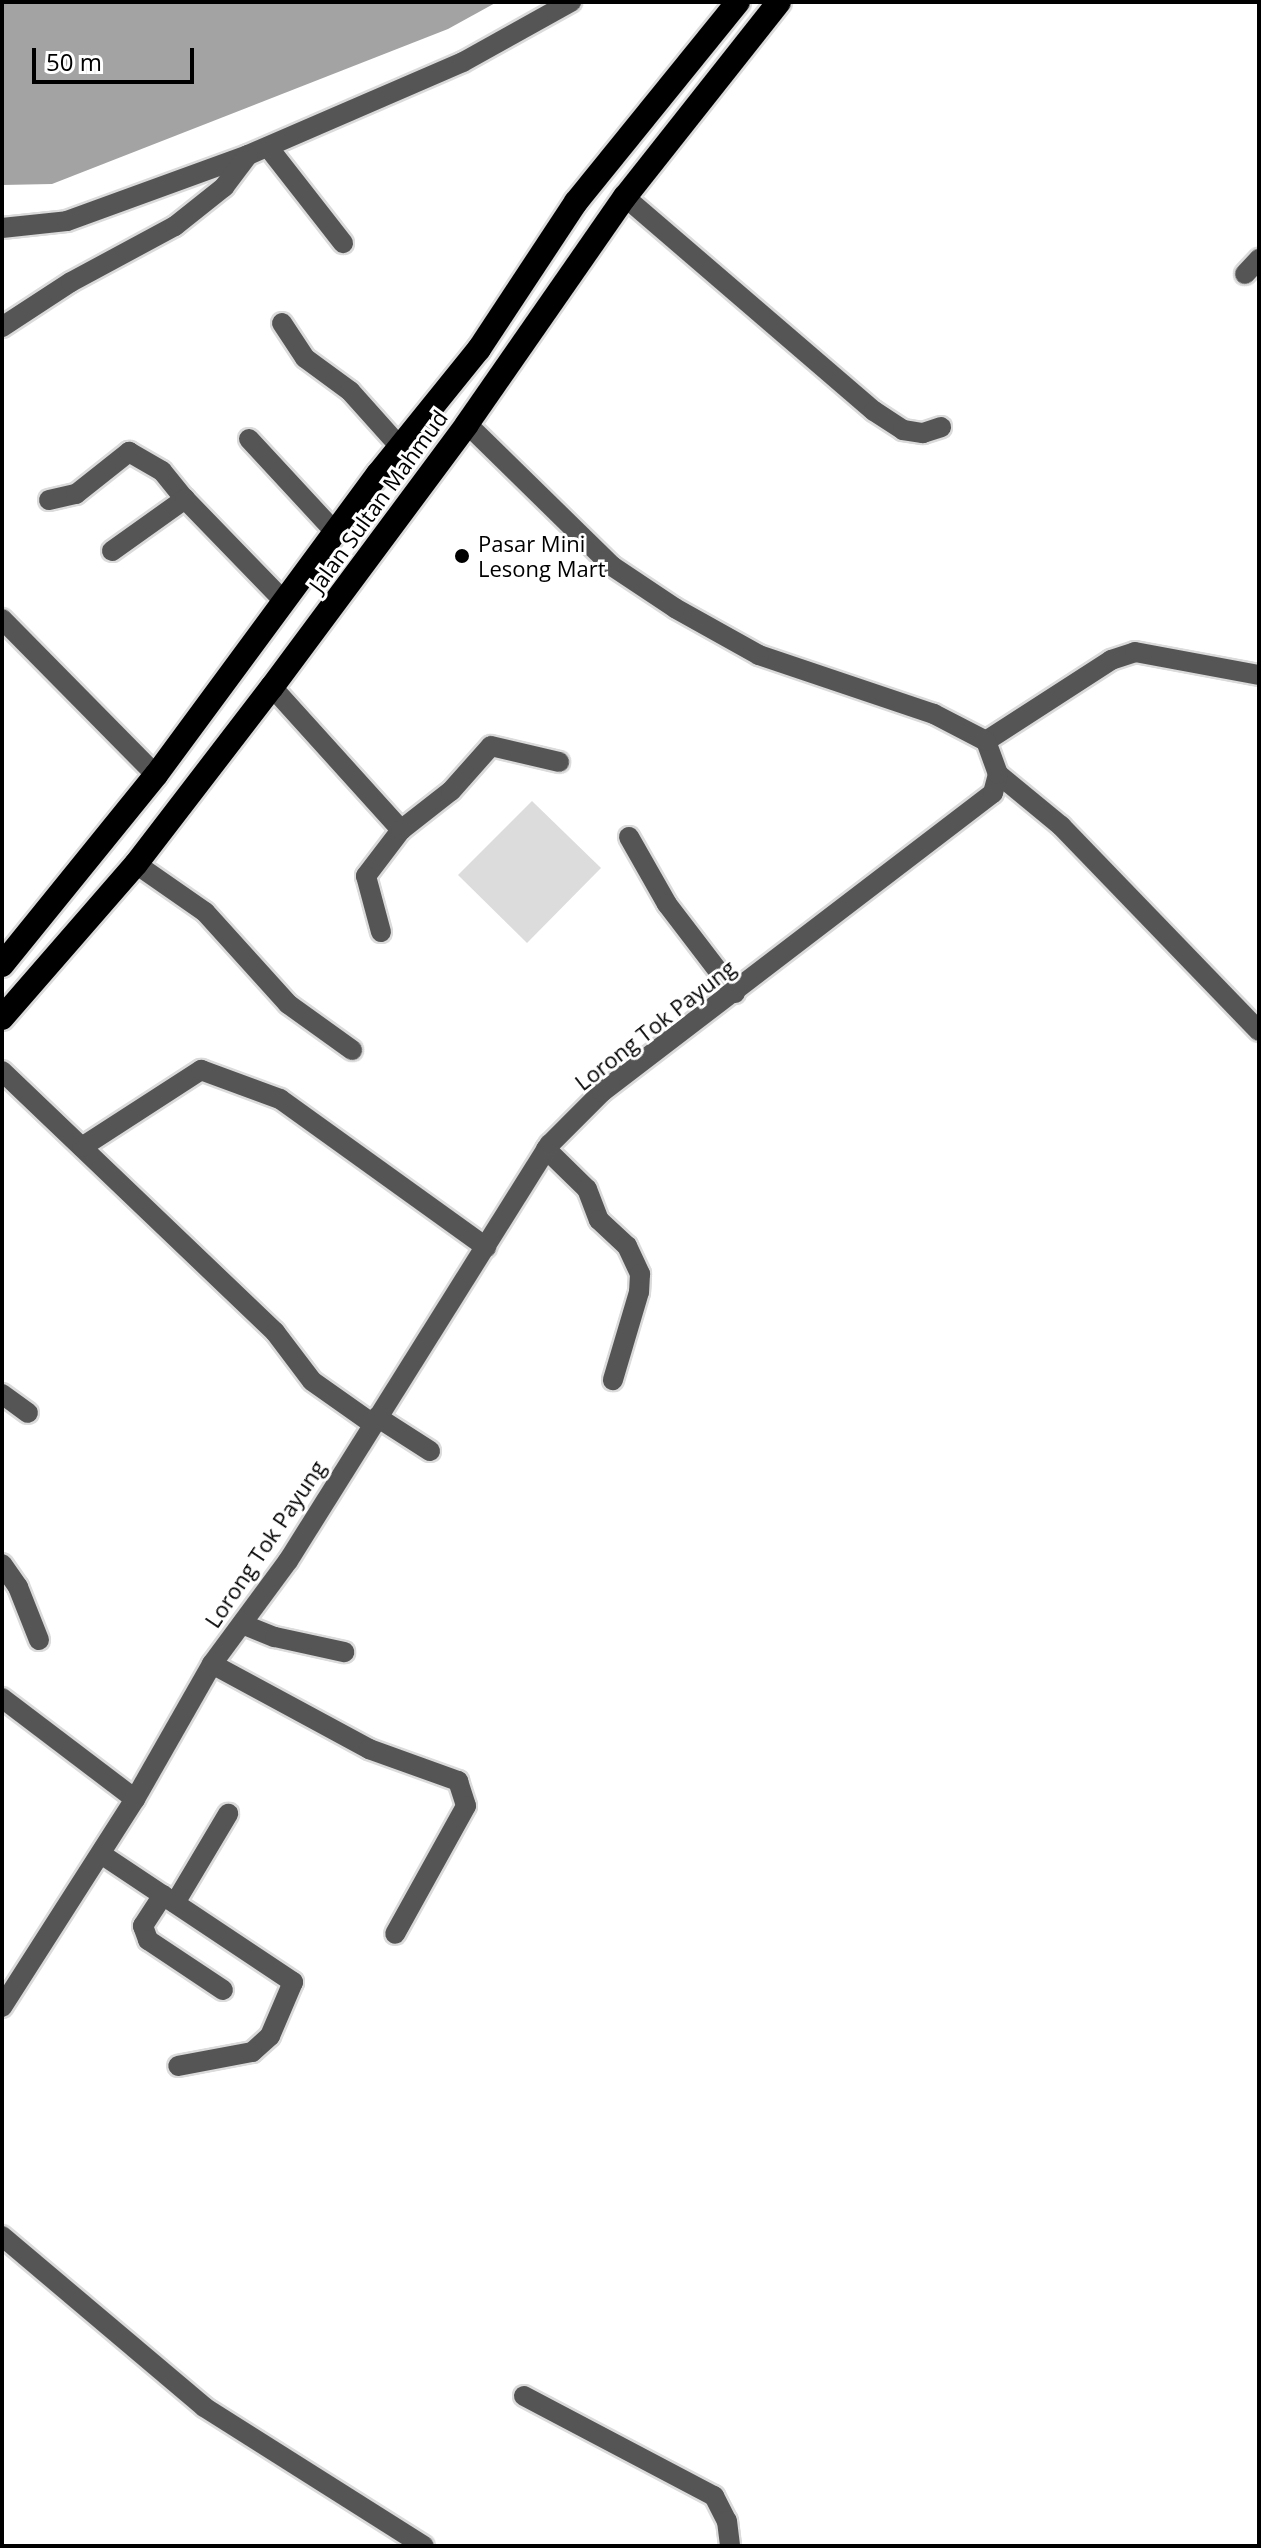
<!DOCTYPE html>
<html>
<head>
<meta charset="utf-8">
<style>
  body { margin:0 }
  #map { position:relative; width:1261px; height:2548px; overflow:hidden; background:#fff; font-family:"Open Sans",sans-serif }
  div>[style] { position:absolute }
  .green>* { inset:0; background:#dcdcdc }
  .water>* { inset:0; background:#a3a3a3 }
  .roads { filter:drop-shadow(2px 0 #dbdbdb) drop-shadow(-2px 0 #dbdbdb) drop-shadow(0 2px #dbdbdb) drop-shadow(0 -2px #dbdbdb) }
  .minor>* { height:20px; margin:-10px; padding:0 10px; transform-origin:10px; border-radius:10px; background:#555 }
  .highway>* { height:24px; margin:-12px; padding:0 12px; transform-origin:12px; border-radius:12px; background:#000 }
  .dots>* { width:22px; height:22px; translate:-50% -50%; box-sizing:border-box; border:4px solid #fff; border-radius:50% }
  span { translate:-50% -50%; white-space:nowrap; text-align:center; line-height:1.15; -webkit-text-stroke:6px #fff; paint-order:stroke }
  .street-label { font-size:22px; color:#000 }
  .poi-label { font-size:22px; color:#000 }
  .left { translate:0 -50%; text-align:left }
  .frame { position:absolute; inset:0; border:4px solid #000; pointer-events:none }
  .scale { position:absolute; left:32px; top:48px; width:162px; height:36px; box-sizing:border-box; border:4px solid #000; border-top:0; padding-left:10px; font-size:24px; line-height:28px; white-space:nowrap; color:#000; -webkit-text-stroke:6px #fff; paint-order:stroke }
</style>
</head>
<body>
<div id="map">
  <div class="green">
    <i style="clip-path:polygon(532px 801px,601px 868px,527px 943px,458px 875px)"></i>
  </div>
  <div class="water">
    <i style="clip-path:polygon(2px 2px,497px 2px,448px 29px,52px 184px,2px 185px)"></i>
  </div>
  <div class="roads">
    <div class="minor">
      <i style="left:268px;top:147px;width:122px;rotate:52deg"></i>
      <i style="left:625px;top:197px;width:328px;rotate:40.7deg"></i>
      <i style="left:874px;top:411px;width:35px;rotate:33deg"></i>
      <i style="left:903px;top:430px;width:20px;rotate:9deg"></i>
      <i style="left:923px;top:433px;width:19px;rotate:-18deg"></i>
      <i style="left:2px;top:228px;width:65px;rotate:-6.1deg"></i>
      <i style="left:67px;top:221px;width:193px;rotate:-20deg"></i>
      <i style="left:248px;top:155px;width:234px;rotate:-23.4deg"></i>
      <i style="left:463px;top:62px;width:124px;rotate:-29.1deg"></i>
      <i style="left:1245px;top:274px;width:21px;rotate:-47deg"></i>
      <i style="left:282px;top:323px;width:42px;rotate:56.7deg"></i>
      <i style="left:305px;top:358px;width:56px;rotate:36.3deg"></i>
      <i style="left:350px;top:391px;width:75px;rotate:48.2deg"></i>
      <i style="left:2px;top:327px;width:82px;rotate:-33.1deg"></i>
      <i style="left:71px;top:282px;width:118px;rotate:-28.3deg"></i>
      <i style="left:175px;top:226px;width:63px;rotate:-38.5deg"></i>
      <i style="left:224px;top:187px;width:40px;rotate:-53deg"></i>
      <i style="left:249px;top:439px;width:127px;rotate:47.2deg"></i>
      <i style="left:49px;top:500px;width:28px;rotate:-13deg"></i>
      <i style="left:76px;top:494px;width:68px;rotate:-38.4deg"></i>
      <i style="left:129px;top:452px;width:38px;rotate:30deg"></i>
      <i style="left:162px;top:471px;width:36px;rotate:51deg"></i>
      <i style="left:112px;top:551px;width:90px;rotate:-35.5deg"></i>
      <i style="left:185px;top:499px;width:142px;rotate:45.9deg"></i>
      <i style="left:2px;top:619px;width:219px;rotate:45.4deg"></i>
      <i style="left:272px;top:687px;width:193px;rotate:47.9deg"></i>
      <i style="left:401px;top:830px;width:58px;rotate:127.3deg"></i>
      <i style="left:366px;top:876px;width:58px;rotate:75deg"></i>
      <i style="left:986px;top:741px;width:149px;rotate:-32.9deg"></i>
      <i style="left:1111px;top:660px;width:25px;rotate:-18deg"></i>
      <i style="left:1135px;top:652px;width:126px;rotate:10.5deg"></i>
      <i style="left:998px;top:774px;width:82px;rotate:39.5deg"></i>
      <i style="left:1061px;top:826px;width:285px;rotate:46deg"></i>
      <i style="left:401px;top:830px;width:63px;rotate:-38deg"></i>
      <i style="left:451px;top:791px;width:60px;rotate:-48.4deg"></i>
      <i style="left:491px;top:746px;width:70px;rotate:13.2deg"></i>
      <i style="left:629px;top:837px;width:77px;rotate:60.4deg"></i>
      <i style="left:667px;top:904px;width:112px;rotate:52.6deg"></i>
      <i style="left:136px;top:864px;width:84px;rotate:34.8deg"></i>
      <i style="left:205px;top:912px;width:124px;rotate:47.9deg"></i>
      <i style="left:288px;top:1004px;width:79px;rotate:35.7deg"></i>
      <i style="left:2px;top:1071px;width:378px;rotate:43.7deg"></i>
      <i style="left:275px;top:1332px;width:61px;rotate:52.9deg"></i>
      <i style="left:312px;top:1381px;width:75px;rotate:35.2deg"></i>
      <i style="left:82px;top:1147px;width:142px;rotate:-32.9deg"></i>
      <i style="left:201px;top:1070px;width:84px;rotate:20.2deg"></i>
      <i style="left:280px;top:1099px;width:254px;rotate:35.7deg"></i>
      <i style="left:546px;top:1149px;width:57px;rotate:44.3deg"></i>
      <i style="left:587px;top:1189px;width:33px;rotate:69deg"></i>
      <i style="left:599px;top:1220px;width:38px;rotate:43deg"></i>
      <i style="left:627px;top:1246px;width:31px;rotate:65deg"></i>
      <i style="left:640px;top:1274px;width:18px;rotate:93deg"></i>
      <i style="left:639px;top:1292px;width:92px;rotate:106.5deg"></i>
      <i style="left:2px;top:1394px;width:32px;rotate:36deg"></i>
      <i style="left:377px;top:1417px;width:63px;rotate:32.7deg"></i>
      <i style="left:2px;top:1564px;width:28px;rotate:55deg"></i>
      <i style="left:18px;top:1587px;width:57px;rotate:68.4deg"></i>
      <i style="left:242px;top:1624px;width:35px;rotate:22deg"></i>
      <i style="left:275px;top:1637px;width:71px;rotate:12.3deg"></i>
      <i style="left:212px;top:1664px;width:179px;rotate:28.4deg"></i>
      <i style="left:369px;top:1749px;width:95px;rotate:19.8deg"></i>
      <i style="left:458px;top:1781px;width:26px;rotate:72deg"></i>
      <i style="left:466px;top:1806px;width:146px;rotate:119deg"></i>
      <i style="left:2px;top:1698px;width:167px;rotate:37.2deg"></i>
      <i style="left:101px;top:1854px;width:231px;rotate:33.7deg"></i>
      <i style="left:293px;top:1982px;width:59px;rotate:113.1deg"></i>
      <i style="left:270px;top:2036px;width:24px;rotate:138deg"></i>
      <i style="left:252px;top:2052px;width:75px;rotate:169.3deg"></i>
      <i style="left:163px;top:1895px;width:37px;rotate:123deg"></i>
      <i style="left:143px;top:1926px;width:15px;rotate:70deg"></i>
      <i style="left:148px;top:1940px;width:90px;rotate:33.7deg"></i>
      <i style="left:175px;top:1903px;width:104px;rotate:-59.2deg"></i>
      <i style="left:2px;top:2007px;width:247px;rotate:-57.4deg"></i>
      <i style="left:135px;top:1799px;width:155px;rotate:-60.3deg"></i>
      <i style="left:212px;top:1664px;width:128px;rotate:-53.6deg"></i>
      <i style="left:288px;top:1561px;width:492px;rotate:-57.9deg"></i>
      <i style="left:550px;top:1144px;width:74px;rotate:-45deg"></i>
      <i style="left:602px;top:1092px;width:492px;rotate:-37.4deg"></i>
      <i style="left:993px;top:793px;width:20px;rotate:-75deg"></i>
      <i style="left:998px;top:774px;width:35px;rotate:-110deg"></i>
      <i style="left:986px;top:741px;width:59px;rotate:-152.6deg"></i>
      <i style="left:934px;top:714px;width:185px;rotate:-161.4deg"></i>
      <i style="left:759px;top:655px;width:96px;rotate:-150.8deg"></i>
      <i style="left:675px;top:608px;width:76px;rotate:-146.3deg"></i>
      <i style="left:612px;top:566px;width:203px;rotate:-135.6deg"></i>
      <i style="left:2px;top:2236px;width:265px;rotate:40.2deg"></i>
      <i style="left:204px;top:2407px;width:260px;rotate:32.3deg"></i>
      <i style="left:524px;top:2396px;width:215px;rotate:27.8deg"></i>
      <i style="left:714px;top:2496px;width:28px;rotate:63deg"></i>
      <i style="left:727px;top:2521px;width:25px;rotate:83deg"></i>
    </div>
    <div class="highway">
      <i style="left:2px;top:965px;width:245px;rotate:-51deg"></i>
      <i style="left:156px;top:775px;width:374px;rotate:-53.6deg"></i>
      <i style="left:378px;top:474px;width:161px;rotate:-51.1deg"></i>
      <i style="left:479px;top:349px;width:176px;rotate:-56.6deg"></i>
      <i style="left:576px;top:202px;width:257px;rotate:-51deg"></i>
      <i style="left:2px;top:1018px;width:204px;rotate:-49deg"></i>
      <i style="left:136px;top:864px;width:223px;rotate:-52.5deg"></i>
      <i style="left:272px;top:687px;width:327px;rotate:-53.4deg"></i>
      <i style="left:467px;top:424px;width:277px;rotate:-55.2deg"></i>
      <i style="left:625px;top:197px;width:248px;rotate:-51.7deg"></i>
    </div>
  </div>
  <div class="dots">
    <i style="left:462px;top:556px;background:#000"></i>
  </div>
  <div class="street-label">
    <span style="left:378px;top:501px;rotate:-54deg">Jalan Sultan Mahmud</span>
    <span style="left:655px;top:1025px;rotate:-38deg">Lorong Tok Payung</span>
    <span style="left:265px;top:1544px;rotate:-56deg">Lorong Tok Payung</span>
  </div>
  <div class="poi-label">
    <span class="left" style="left:478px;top:556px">Pasar Mini<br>Lesong Mart</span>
  </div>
  <div class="frame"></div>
  <div class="scale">50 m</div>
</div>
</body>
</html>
